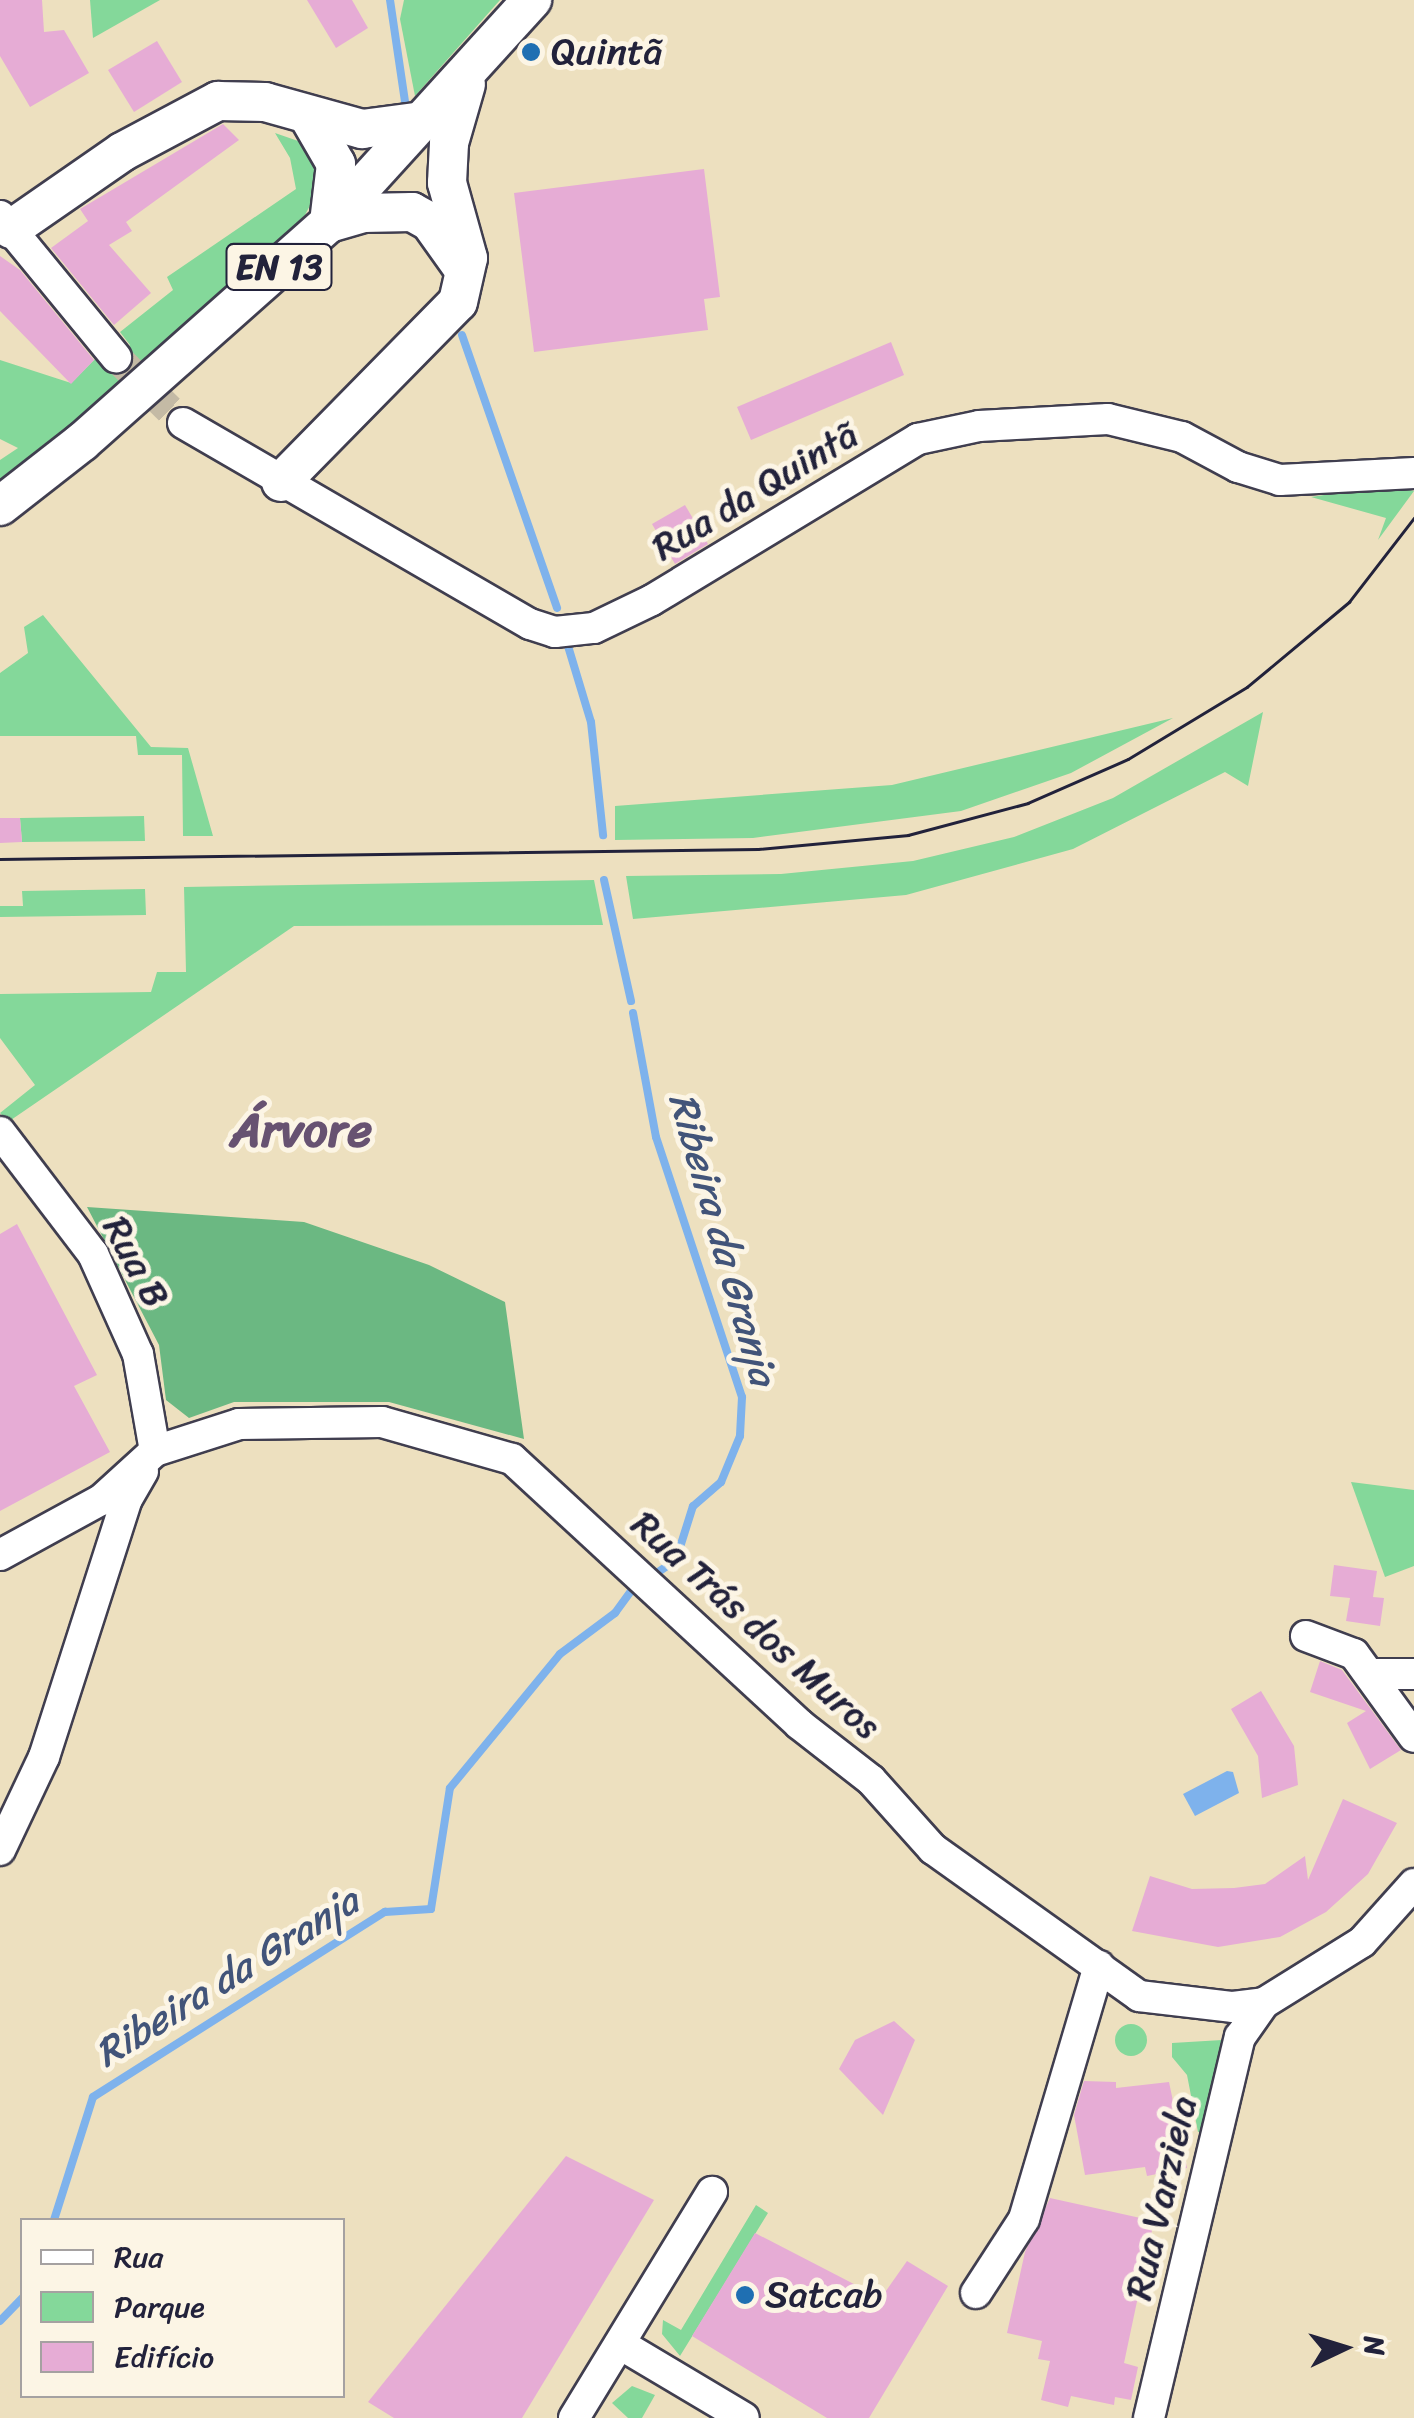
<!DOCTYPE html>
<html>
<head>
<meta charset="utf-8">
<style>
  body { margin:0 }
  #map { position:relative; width:1414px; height:2418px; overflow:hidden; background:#ede0bf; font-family:Sriracha,sans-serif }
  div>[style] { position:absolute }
  .green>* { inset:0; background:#84d89a }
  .round { border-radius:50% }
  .forest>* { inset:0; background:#6bb882 }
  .water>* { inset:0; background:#7eb2ec }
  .stream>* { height:8px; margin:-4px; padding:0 4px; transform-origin:4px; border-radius:4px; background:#7eb2ec }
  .building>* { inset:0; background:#e6acd5 }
  .minor-tunnel>* { height:30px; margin-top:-15px; transform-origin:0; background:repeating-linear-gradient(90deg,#c4baa5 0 30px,transparent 0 45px) }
  .roads { filter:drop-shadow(2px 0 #403e4f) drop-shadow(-2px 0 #403e4f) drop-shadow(0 2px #403e4f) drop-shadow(0 -2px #403e4f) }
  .minor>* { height:30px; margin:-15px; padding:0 15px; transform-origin:15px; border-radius:15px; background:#fff }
  .major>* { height:38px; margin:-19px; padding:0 19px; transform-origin:19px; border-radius:19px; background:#fff }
  .tram>* { height:2.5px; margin:-1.25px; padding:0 1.25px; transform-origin:1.25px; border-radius:1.25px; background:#22223b }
  .dots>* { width:28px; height:28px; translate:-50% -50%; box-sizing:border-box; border:5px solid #fcf5e5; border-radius:50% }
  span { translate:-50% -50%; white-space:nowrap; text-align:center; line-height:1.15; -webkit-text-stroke:10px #fcf5e5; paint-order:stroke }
  .shield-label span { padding:2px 8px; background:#fcf5e5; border:2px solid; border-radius:8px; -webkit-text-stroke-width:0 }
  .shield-label { font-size:35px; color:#22223b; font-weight:700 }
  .poi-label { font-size:38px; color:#22223b }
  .left { translate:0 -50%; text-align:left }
  .street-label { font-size:38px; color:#22223b }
  .water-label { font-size:40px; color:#425479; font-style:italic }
  .district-label { font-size:48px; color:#675271; font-weight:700 }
  .legend { position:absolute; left:20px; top:2218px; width:325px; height:180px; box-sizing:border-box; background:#fcf5e5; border:2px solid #a5a1a1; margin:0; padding:12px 18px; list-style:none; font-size:30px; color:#22223b }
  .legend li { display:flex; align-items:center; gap:20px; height:50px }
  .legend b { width:50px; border:2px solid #a5a1a1 }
  .north { position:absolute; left:1294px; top:2298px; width:100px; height:100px; -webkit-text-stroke:8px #fcf5e5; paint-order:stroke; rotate:86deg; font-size:28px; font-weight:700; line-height:40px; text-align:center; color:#22223b }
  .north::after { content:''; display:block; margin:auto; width:35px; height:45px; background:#22223b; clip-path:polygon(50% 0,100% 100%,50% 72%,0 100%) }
</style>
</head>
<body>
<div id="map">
  <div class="green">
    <i style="clip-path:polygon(90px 0,160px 0,93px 38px)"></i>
    <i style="clip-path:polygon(404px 0,500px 0,415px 96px,400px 19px)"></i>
    <i style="clip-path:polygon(275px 133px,301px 142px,318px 170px,318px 190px,305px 215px,150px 360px,0 481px,0 460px,18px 448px,0 439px,0 360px,71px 383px,97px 357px,111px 367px,130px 345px,120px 332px,173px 290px,167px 277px,296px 189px,290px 158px)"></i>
    <i style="clip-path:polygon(1390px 485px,1414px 491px,1378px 540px,1386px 518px,1311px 497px)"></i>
    <i style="clip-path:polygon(43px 615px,151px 747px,188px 748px,213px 836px,183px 836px,182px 755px,138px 755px,136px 736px,0 736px,0 673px,28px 653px,24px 627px)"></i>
    <i style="clip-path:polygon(1263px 712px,1248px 786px,1225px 772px,1073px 849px,906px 895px,633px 919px,626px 876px,781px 874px,913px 861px,1014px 837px,1113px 798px)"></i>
    <i style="clip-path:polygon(1173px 718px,1071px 773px,961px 811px,753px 838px,615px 840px,615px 806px,892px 785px)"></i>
    <i style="clip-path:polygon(144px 816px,145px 841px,22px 842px,20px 818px)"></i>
    <i style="clip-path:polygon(594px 880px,603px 925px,294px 926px,8px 1122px,0 1113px,35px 1085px,0 1038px,0 994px,151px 992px,157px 972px,186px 972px,184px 887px)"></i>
    <i style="clip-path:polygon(145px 889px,146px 915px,0 917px,0 906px,23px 906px,22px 891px)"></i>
    <i style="clip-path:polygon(1351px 1482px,1414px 1490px,1414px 1566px,1385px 1577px)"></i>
    <i class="round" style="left:1115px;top:2024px;width:32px;height:32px"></i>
    <i style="clip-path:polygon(1222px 2040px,1210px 2130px,1198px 2132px,1187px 2075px,1172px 2057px,1172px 2043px)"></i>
    <i style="clip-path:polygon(756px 2205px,768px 2213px,680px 2356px,662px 2334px,663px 2320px,681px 2330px)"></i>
    <i style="clip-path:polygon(632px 2386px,655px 2395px,642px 2418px,628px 2418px,612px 2403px)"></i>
  </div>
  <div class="forest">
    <i style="clip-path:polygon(87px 1207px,304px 1222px,429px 1265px,505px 1302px,524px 1439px,389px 1402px,234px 1402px,189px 1418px,166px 1400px,159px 1345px)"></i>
  </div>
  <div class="water">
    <i style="clip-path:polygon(1227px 1771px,1233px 1772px,1239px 1793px,1195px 1816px,1183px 1794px)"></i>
  </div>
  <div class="stream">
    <i style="left:390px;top:0;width:102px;rotate:81.6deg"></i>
    <i style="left:462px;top:335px;width:289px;rotate:70.8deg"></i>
    <i style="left:568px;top:646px;width:79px;rotate:73.2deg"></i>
    <i style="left:591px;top:722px;width:114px;rotate:83.9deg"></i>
    <i style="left:604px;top:880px;width:124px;rotate:77.4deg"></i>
    <i style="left:633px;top:1013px;width:126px;rotate:79.5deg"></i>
    <i style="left:656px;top:1137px;width:274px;rotate:71.7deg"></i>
    <i style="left:742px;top:1397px;width:39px;rotate:93deg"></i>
    <i style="left:740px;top:1436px;width:50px;rotate:112.4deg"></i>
    <i style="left:721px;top:1482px;width:37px;rotate:139deg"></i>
    <i style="left:693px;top:1506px;width:57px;rotate:107.5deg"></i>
    <i style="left:676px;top:1560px;width:23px;rotate:146deg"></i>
    <i style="left:54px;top:2220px;width:129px;rotate:-72.4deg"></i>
    <i style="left:93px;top:2097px;width:346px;rotate:-32.4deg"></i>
    <i style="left:385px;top:1912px;width:46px;rotate:-3.7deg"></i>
    <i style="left:431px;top:1909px;width:122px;rotate:-81.1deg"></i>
    <i style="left:450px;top:1788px;width:173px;rotate:-50.6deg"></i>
    <i style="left:560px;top:1654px;width:69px;rotate:-36.7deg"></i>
    <i style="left:615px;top:1613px;width:29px;rotate:-54deg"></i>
    <i style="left:0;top:2321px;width:32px;rotate:-46deg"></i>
  </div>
  <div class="building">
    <i style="clip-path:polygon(0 0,42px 0,44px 32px,64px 30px,89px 73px,30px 107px,0 56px)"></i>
    <i style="clip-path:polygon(307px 0,352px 0,368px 28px,336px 48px)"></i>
    <i style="clip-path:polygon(157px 41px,182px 82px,134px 112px,108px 70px)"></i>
    <i style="clip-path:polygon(223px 124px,239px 140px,126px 222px,132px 231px,109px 245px,151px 293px,114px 325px,51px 248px,88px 221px,80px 209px)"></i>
    <i style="clip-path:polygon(704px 169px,720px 297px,704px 299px,708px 330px,534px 352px,514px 193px)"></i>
    <i style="clip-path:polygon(0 256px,20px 270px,94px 360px,71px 384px,0 311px)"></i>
    <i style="clip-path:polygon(891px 342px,904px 375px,751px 440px,737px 407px)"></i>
    <i style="clip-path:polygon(685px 505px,708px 544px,675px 564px,652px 524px)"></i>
    <i style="clip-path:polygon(0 818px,20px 818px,22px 842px,0 843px)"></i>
    <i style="clip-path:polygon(17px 1224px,97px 1375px,74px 1386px,110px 1452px,0 1511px,0 1234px)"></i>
    <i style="clip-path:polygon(1334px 1565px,1377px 1571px,1373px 1597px,1384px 1598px,1380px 1626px,1346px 1621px,1350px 1598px,1330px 1596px)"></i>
    <i style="clip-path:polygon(1320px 1661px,1342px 1670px,1401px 1750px,1370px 1769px,1347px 1723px,1366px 1711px,1310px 1692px)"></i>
    <i style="clip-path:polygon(1261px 1691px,1294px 1746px,1298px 1785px,1262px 1798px,1258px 1756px,1231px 1709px)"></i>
    <i style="clip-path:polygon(1343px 1799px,1397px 1823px,1368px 1874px,1326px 1912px,1280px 1937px,1218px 1947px,1132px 1931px,1150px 1876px,1192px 1889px,1234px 1888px,1265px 1884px,1305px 1856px,1308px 1880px)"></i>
    <i style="clip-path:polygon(894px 2021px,915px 2040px,883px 2115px,839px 2069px,855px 2040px)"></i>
    <i style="clip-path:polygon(1084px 2081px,1116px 2082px,1116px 2088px,1169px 2082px,1187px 2168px,1147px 2176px,1145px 2167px,1085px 2175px,1074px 2115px)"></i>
    <i style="clip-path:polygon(566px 2156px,654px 2200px,522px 2418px,394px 2418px,368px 2402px)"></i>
    <i style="clip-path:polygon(1050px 2198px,1154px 2221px,1124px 2363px,1138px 2367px,1131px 2400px,1115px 2397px,1114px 2405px,1071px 2396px,1068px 2407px,1041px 2400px,1050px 2361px,1038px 2359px,1042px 2341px,1007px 2333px,1025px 2252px)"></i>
    <i style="clip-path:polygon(755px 2233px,881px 2298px,907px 2261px,948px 2286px,869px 2418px,827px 2418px,692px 2336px)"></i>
  </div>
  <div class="minor-tunnel">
    <i style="left:116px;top:357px;width:94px;rotate:44.6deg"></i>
  </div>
  <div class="roads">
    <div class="minor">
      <i style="left:0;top:216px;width:183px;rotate:50.6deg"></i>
      <i style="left:183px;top:423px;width:401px;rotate:30.1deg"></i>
      <i style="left:530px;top:624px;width:26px;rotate:18deg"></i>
      <i style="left:555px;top:632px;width:39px;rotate:-6deg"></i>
      <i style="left:594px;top:628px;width:64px;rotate:-25.8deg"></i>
      <i style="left:652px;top:600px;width:311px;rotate:-31.2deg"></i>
      <i style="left:918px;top:439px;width:62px;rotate:-12deg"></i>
      <i style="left:979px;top:426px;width:129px;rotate:-3.1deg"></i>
      <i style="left:1108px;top:419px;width:76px;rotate:13.7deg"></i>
      <i style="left:1182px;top:437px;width:64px;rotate:28.2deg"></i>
      <i style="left:1238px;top:467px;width:44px;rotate:17.2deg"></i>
      <i style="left:1280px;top:480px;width:134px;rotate:-3deg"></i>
      <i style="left:0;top:1132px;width:153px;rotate:52.7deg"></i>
      <i style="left:93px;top:1254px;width:110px;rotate:65.8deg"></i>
      <i style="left:138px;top:1354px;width:98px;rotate:80.1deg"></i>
      <i style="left:0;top:1555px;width:115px;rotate:-28.6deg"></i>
      <i style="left:101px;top:1500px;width:73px;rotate:-42.2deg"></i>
      <i style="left:155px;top:1451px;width:88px;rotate:-17.8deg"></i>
      <i style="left:239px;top:1424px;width:143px;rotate:-0.8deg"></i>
      <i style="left:382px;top:1422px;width:135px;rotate:15.9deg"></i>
      <i style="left:512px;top:1459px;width:391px;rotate:42.7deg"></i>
      <i style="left:799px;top:1724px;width:91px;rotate:37.9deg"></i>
      <i style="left:871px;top:1780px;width:93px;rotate:48.1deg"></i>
      <i style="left:933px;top:1849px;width:253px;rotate:35.5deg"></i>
      <i style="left:1139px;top:1996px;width:95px;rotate:6.7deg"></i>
      <i style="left:1233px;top:2007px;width:31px;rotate:-7deg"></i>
      <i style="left:1306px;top:1636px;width:51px;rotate:20.6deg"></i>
      <i style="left:1354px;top:1654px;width:102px;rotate:54.1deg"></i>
      <i style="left:1373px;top:1674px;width:41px"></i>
      <i style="left:0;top:1850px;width:103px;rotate:-64.7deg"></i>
      <i style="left:44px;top:1757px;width:271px;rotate:-72.2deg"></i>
      <i style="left:127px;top:1499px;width:32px;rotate:-60deg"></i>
      <i style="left:976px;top:2293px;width:88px;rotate:-57deg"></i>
      <i style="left:1024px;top:2219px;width:264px;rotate:-73.5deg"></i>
      <i style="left:620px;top:2344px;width:144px;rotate:30.8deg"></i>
      <i style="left:574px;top:2418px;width:265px;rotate:-58.6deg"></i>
      <i style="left:1149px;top:2418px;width:392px;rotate:-76.6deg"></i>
      <i style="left:1240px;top:2037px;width:42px;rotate:-54.8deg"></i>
      <i style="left:1264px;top:2003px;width:115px;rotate:-31.9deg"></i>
      <i style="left:1362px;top:1942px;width:78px;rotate:-48.1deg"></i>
    </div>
    <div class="major">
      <i style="left:310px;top:119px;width:52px;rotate:60deg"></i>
      <i style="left:336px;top:164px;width:59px;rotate:96.8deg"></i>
      <i style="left:329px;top:223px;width:35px;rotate:-16deg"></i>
      <i style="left:363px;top:213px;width:49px;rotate:-1.2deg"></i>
      <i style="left:412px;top:212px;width:21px;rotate:29deg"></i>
      <i style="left:430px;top:222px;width:55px;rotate:54.6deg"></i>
      <i style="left:11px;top:229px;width:135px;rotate:-34.7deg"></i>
      <i style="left:122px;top:152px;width:109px;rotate:-28deg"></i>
      <i style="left:218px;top:101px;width:47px;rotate:1.2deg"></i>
      <i style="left:265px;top:102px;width:101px;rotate:15.6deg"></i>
      <i style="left:362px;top:129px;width:63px;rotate:-7.4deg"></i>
      <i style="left:281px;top:482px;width:252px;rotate:-45.5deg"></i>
      <i style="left:458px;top:302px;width:45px;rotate:-77.2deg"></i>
      <i style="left:468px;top:258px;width:78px;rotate:-105.6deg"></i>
      <i style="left:447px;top:183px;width:40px;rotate:-87.1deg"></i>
      <i style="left:449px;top:143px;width:61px;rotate:-73.9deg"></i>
      <i style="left:0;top:506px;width:104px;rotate:-38deg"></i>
      <i style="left:82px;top:442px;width:330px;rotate:-41.6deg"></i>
      <i style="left:329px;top:223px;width:302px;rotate:-47.7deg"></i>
    </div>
  </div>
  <div class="tram">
    <i style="left:0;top:859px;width:758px;rotate:-0.76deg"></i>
    <i style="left:758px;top:849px;width:151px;rotate:-5.3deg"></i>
    <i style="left:908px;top:835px;width:124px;rotate:-14.9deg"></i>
    <i style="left:1028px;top:803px;width:109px;rotate:-23.7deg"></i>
    <i style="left:1128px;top:759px;width:139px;rotate:-31.2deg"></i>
    <i style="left:1247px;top:687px;width:133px;rotate:-39.8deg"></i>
    <i style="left:1349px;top:602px;width:106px;rotate:-52.3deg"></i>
  </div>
  <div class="dots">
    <i style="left:531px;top:52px;background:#1f6fb2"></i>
    <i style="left:745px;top:2295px;background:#1f6fb2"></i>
  </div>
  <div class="shield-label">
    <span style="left:279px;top:267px">EN 13</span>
  </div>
  <div class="poi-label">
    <span class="left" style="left:551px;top:52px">Quintã</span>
    <span class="left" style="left:765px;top:2295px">Satcab</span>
  </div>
  <div class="street-label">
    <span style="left:755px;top:491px;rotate:-31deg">Rua da Quintã</span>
    <span style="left:136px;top:1262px;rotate:62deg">Rua B</span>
    <span style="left:756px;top:1625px;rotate:42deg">Rua Trás dos Muros</span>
    <span style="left:1161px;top:2198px;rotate:-77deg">Rua Varziela</span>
  </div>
  <div class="water-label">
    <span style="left:723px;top:1239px;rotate:74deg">Ribeira da Granja</span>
    <span style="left:227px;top:1977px;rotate:-32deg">Ribeira da Granja</span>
  </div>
  <div class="district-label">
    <span style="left:301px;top:1130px">Árvore</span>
  </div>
  <ul class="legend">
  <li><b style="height:12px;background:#fff"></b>Rua</li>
  <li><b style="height:28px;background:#84d89a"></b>Parque</li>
  <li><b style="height:28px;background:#e6acd5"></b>Edifício</li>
  </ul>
  <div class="north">N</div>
</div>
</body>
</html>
